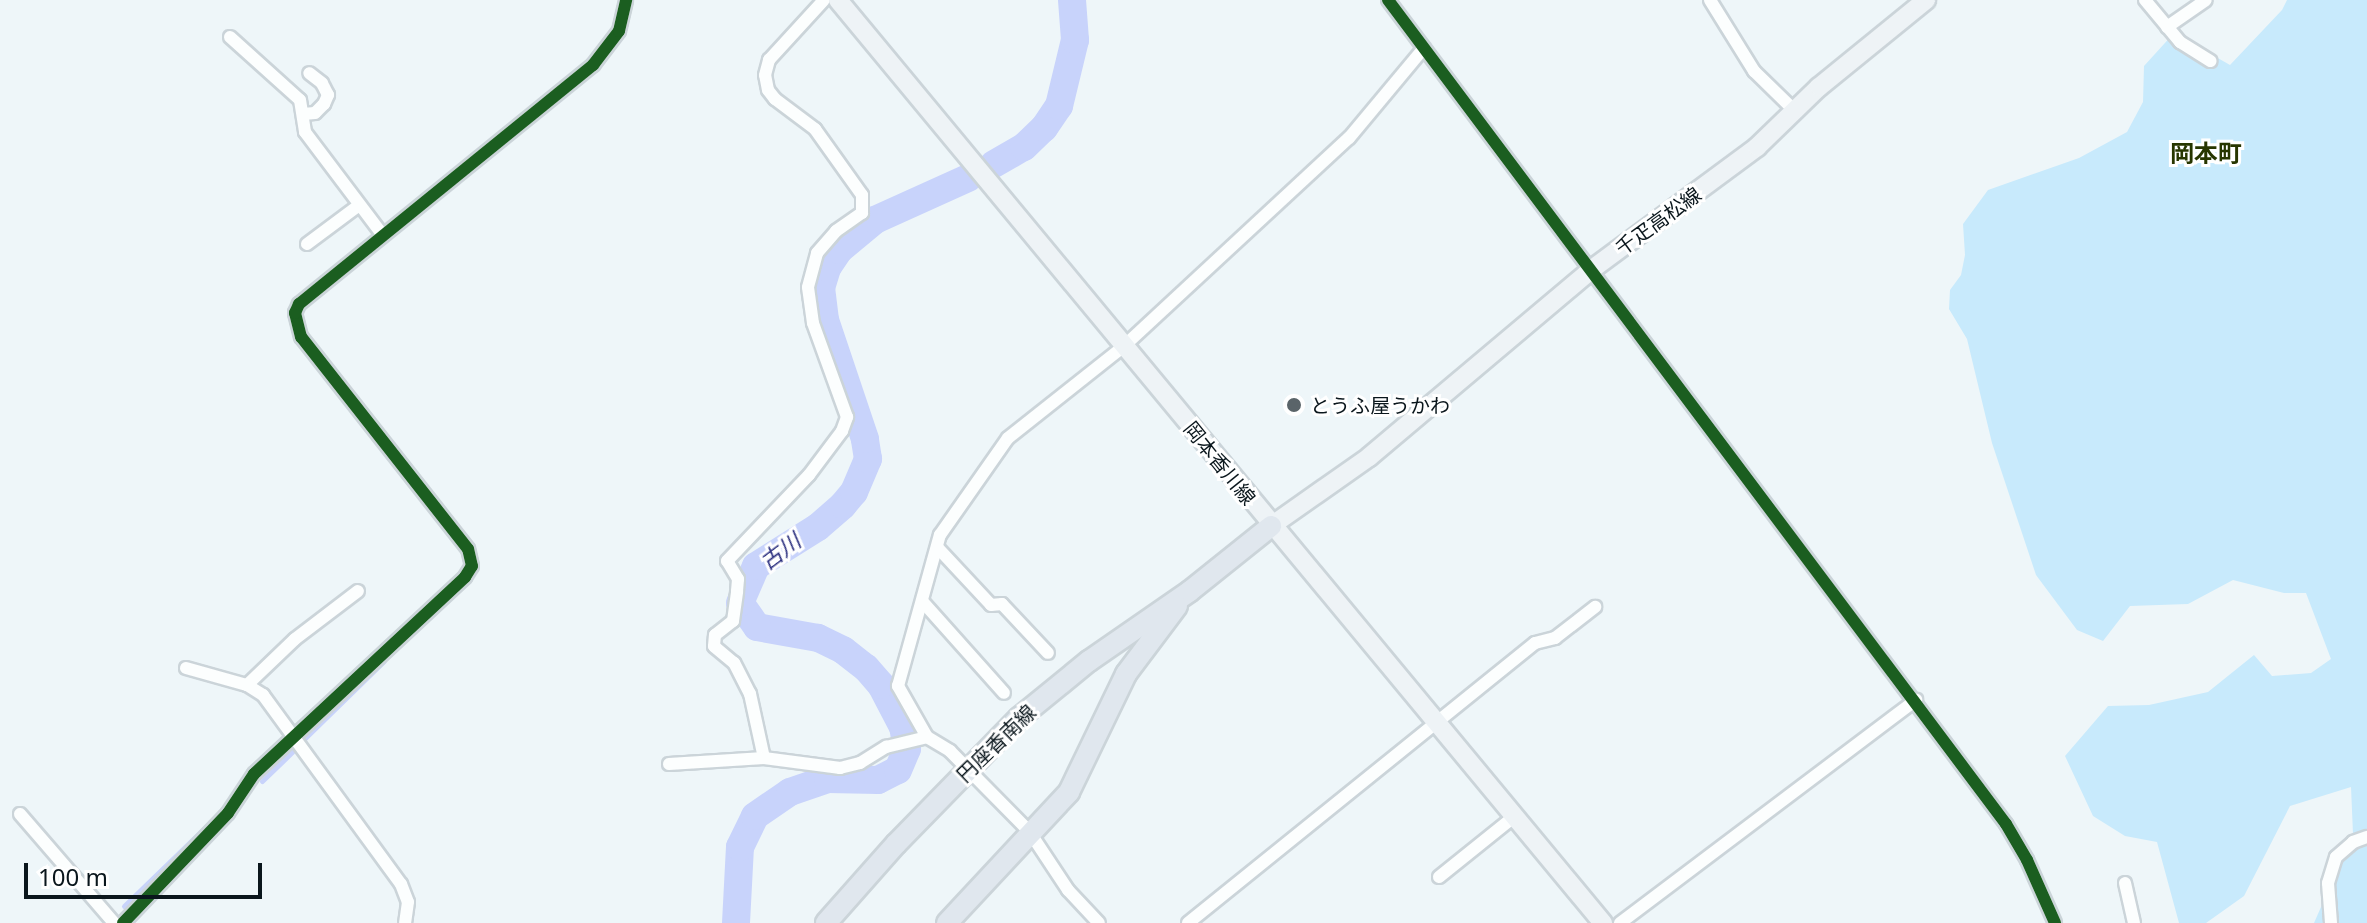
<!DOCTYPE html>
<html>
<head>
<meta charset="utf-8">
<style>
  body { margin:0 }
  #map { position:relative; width:2367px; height:923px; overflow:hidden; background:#eef6f9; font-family:"Noto Sans","Noto Sans JP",sans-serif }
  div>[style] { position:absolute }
  .green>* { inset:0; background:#c8eafc }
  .stream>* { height:5px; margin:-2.5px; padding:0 2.5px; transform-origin:2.5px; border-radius:2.5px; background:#c8d3fb }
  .river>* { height:28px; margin:-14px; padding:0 14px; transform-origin:14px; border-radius:14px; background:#c8d3fb }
  .roads { filter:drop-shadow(2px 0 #cbd4d9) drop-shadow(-2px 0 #cbd4d9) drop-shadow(0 2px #cbd4d9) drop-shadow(0 -2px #cbd4d9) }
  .minor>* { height:12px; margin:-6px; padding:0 6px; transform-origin:6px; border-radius:6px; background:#fcfefe }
  .secondary>* { height:18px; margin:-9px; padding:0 9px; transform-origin:9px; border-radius:9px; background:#eef3f6 }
  .primary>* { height:20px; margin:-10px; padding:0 10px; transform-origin:10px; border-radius:10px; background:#e0e7ee }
  .cycleway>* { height:12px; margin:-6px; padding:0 6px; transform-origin:6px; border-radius:6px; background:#1b5e20 }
  .dots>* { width:22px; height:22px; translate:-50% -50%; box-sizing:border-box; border:4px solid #fff; border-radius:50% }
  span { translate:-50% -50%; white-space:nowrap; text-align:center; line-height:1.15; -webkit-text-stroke:6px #fff; paint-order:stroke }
  .street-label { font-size:20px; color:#0a161c }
  .poi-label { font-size:20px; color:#0a161c }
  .left { translate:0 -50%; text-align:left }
  .water-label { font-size:22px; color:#2d3180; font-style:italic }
  .quarter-label { font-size:24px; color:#273600; font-weight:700 }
  .scale { position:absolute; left:24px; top:863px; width:238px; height:36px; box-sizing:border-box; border:4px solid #0a161c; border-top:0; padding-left:10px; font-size:24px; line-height:28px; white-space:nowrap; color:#0a161c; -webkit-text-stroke:6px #fff; paint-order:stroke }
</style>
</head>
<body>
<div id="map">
  <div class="green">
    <i style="clip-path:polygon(2287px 0,2367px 0,2367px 923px,2314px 923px,2353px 834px,2351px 787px,2290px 806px,2244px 896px,2206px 923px,2179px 923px,2157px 842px,2125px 836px,2093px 816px,2065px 756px,2108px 706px,2149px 705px,2208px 692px,2254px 655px,2272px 676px,2311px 673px,2331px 659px,2306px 593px,2284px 593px,2233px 580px,2188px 604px,2130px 606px,2103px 641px,2077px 630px,2036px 575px,1992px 443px,1967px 339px,1949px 309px,1950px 290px,1961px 275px,1965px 255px,1963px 224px,1988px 190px,2079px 158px,2127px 132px,2143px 102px,2144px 66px,2174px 33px,2230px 65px,2282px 10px)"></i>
  </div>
  <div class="stream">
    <i style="left:303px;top:740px;width:113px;rotate:-44.3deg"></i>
    <i style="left:262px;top:781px;width:42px;rotate:-44deg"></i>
    <i style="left:124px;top:906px;width:136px;rotate:-44.1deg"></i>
  </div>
  <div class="river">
    <i style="left:994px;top:164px;width:34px;rotate:-30deg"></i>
    <i style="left:1024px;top:147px;width:28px;rotate:-44deg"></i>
    <i style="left:1044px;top:128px;width:27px;rotate:-56deg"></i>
    <i style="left:1059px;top:106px;width:68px;rotate:-76.4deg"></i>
    <i style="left:1075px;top:40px;width:40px;rotate:-94.3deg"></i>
    <i style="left:736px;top:923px;width:76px;rotate:-87deg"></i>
    <i style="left:740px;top:847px;width:34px;rotate:-64deg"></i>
    <i style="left:755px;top:816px;width:42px;rotate:-34.4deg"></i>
    <i style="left:790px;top:792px;width:40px;rotate:-18.9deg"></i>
    <i style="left:828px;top:779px;width:50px;rotate:1.1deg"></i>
    <i style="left:878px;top:780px;width:22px;rotate:-27deg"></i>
    <i style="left:898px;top:770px;width:23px;rotate:-67deg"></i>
    <i style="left:907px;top:749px;width:22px;rotate:-100deg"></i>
    <i style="left:903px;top:727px;width:47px;rotate:-117.6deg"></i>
    <i style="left:881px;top:685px;width:23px;rotate:-131deg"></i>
    <i style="left:866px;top:668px;width:29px;rotate:-142deg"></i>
    <i style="left:843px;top:650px;width:28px;rotate:-154deg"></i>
    <i style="left:818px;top:638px;width:62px;rotate:-169.8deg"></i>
    <i style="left:757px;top:627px;width:29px;rotate:-125deg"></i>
    <i style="left:740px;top:603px;width:40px;rotate:-66.6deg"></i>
    <i style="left:756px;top:566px;width:73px;rotate:-32.2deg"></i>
    <i style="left:818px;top:527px;width:33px;rotate:-41deg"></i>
    <i style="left:843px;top:505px;width:17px;rotate:-50deg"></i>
    <i style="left:854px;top:492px;width:36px;rotate:-67deg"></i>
    <i style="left:868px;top:459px;width:20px;rotate:-99deg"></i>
    <i style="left:865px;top:439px;width:126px;rotate:-108.6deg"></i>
    <i style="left:825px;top:320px;width:32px;rotate:-97deg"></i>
    <i style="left:821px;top:288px;width:21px;rotate:-73deg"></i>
    <i style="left:827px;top:268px;width:22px;rotate:-56deg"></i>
    <i style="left:839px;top:250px;width:47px;rotate:-39.8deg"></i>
    <i style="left:875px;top:220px;width:102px;rotate:-24.3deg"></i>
  </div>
  <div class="roads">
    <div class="minor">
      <i style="left:1388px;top:0;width:1030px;rotate:53.13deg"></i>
      <i style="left:2006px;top:824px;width:42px;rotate:59.7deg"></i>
      <i style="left:2027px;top:860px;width:69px;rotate:66deg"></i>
      <i style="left:1710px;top:0;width:84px;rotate:58.2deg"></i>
      <i style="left:1754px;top:71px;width:56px;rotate:44.3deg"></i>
      <i style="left:2145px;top:0;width:55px;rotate:50.2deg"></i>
      <i style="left:2180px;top:42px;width:36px;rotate:32deg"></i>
      <i style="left:2167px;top:27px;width:47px;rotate:-34.7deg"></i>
      <i style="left:230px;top:37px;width:94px;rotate:42deg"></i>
      <i style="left:300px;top:100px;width:32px;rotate:81deg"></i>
      <i style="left:305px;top:132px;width:128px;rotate:53deg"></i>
      <i style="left:303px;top:114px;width:12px;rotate:-5deg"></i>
      <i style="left:315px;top:113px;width:13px;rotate:-45deg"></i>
      <i style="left:324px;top:104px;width:10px;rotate:-66deg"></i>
      <i style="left:328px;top:95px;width:13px;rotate:-117deg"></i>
      <i style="left:322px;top:83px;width:16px;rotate:-142deg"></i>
      <i style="left:307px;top:244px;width:64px;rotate:-36.7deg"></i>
      <i style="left:937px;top:547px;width:79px;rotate:47deg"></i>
      <i style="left:991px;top:605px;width:11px;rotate:-5deg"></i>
      <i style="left:1002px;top:604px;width:67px;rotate:46.8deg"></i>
      <i style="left:922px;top:601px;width:123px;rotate:48.3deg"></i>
      <i style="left:186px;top:668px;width:63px;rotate:15.6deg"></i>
      <i style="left:247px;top:685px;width:19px;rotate:32deg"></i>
      <i style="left:263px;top:695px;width:234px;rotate:53.9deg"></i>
      <i style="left:401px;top:884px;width:19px;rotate:69deg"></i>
      <i style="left:408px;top:902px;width:21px;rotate:98deg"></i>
      <i style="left:247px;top:685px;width:66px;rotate:-43.8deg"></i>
      <i style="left:295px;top:639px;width:79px;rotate:-37.3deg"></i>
      <i style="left:927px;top:737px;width:59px;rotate:-119.6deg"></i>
      <i style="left:898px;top:686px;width:157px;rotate:-74.5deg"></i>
      <i style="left:940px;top:535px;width:118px;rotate:-55deg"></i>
      <i style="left:1008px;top:438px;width:148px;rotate:-38.4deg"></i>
      <i style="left:1124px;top:346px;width:306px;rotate:-42.8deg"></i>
      <i style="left:1349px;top:138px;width:117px;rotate:-50.2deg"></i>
      <i style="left:764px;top:758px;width:66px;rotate:-102.3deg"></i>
      <i style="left:750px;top:694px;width:35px;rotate:-117deg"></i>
      <i style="left:734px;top:663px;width:26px;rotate:-140deg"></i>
      <i style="left:714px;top:646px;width:11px;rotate:-85deg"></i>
      <i style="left:715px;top:635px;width:23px;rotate:-38deg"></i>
      <i style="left:733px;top:621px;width:30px;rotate:-82deg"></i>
      <i style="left:737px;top:591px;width:12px;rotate:-85deg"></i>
      <i style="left:738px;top:579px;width:21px;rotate:-121deg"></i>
      <i style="left:727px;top:561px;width:119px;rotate:-46.4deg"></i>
      <i style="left:809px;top:475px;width:55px;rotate:-53.1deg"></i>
      <i style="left:842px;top:431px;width:15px;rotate:-70deg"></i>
      <i style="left:847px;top:417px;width:100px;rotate:-109.9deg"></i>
      <i style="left:813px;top:323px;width:36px;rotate:-98deg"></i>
      <i style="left:808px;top:287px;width:35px;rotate:-75deg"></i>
      <i style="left:817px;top:253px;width:29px;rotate:-49deg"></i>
      <i style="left:836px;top:231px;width:32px;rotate:-35deg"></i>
      <i style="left:862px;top:213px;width:18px;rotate:-90deg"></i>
      <i style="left:862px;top:195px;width:81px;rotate:-125.5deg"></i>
      <i style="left:815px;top:129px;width:50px;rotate:-143.1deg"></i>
      <i style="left:775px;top:99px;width:11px;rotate:-128deg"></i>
      <i style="left:768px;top:90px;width:15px;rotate:-101deg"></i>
      <i style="left:765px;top:75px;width:16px;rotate:-75deg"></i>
      <i style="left:769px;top:60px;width:81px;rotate:-47.5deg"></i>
      <i style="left:669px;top:764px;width:95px;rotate:-3.6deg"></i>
      <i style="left:764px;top:758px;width:77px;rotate:7.5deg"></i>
      <i style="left:840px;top:768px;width:21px;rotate:-14deg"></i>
      <i style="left:860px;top:763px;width:31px;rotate:-32deg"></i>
      <i style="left:886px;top:747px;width:42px;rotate:-13.7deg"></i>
      <i style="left:927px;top:737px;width:27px;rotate:31deg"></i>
      <i style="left:950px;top:751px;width:112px;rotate:45.4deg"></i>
      <i style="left:1029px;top:831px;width:71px;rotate:56.5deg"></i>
      <i style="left:1068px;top:890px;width:45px;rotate:46.8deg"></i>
      <i style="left:20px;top:814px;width:144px;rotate:49.2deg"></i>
      <i style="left:1439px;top:877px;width:97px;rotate:-38.8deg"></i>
      <i style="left:2125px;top:883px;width:41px;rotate:77.3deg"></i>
      <i style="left:123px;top:923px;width:152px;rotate:-46.3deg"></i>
      <i style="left:228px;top:813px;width:47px;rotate:-56.3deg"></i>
      <i style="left:254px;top:774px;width:289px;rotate:-43deg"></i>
      <i style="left:465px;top:577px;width:13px;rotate:-58deg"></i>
      <i style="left:472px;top:566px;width:17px;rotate:-103deg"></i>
      <i style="left:468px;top:549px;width:270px;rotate:-128.2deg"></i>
      <i style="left:301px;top:337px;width:25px;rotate:-104deg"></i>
      <i style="left:295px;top:313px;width:10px;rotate:-66deg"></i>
      <i style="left:299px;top:304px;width:379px;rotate:-39.1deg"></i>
      <i style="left:593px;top:65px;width:43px;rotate:-52.6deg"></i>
      <i style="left:619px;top:31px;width:32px;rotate:-77deg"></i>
      <i style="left:1188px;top:923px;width:446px;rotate:-38.9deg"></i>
      <i style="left:1535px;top:643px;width:21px;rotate:-14deg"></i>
      <i style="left:1555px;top:638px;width:51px;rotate:-37.8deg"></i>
      <i style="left:1620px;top:923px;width:371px;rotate:-37deg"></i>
      <i style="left:2331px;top:923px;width:40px;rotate:-94.3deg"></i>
      <i style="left:2328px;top:883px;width:27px;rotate:-73deg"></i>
      <i style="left:2336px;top:857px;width:23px;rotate:-41deg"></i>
      <i style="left:2353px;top:842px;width:15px;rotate:-20deg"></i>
    </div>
    <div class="secondary">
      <i style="left:838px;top:0;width:1199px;rotate:50.35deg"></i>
      <i style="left:1271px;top:526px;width:120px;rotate:-35.1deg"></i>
      <i style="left:1369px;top:457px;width:290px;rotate:-40.1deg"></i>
      <i style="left:1591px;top:270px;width:207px;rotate:-36.5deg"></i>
      <i style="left:1757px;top:147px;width:86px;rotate:-44.1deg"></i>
      <i style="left:1819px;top:87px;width:138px;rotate:-39.1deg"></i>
    </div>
    <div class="primary">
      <i style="left:826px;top:923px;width:106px;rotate:-48.5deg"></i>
      <i style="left:896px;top:844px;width:176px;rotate:-45.7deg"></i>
      <i style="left:1019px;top:718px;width:90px;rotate:-39.2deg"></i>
      <i style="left:1089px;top:661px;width:123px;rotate:-34.7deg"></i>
      <i style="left:1190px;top:591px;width:104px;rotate:-38.7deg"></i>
      <i style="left:947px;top:923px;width:179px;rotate:-47deg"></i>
      <i style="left:1069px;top:792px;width:131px;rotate:-64.2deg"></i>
      <i style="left:1126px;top:674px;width:85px;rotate:-53.1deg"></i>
    </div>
  </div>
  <div class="cycleway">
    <i style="left:1388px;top:0;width:1030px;rotate:53.13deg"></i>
    <i style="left:2006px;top:824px;width:42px;rotate:59.7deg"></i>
    <i style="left:2027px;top:860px;width:69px;rotate:66deg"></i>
    <i style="left:123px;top:923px;width:152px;rotate:-46.3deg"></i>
    <i style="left:228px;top:813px;width:47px;rotate:-56.3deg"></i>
    <i style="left:254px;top:774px;width:289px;rotate:-43deg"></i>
    <i style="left:465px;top:577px;width:13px;rotate:-58deg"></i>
    <i style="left:472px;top:566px;width:17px;rotate:-103deg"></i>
    <i style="left:468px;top:549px;width:270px;rotate:-128.2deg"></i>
    <i style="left:301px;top:337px;width:25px;rotate:-104deg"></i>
    <i style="left:295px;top:313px;width:10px;rotate:-66deg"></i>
    <i style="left:299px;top:304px;width:379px;rotate:-39.1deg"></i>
    <i style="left:593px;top:65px;width:43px;rotate:-52.6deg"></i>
    <i style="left:619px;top:31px;width:32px;rotate:-77deg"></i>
  </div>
  <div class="dots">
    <i style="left:1294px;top:405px;background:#5a6469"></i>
  </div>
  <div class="street-label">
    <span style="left:1658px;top:221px;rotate:-36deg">千疋高松線</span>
    <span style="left:1220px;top:463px;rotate:51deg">岡本香川線</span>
    <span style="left:996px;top:743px;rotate:-44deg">円座香南線</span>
  </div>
  <div class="poi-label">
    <span class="left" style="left:1310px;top:405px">とうふ屋うかわ</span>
  </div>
  <div class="water-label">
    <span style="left:780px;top:551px;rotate:-37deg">古川</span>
  </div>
  <div class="quarter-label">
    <span style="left:2206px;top:153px">岡本町</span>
  </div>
  <div class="scale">100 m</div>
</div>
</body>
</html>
